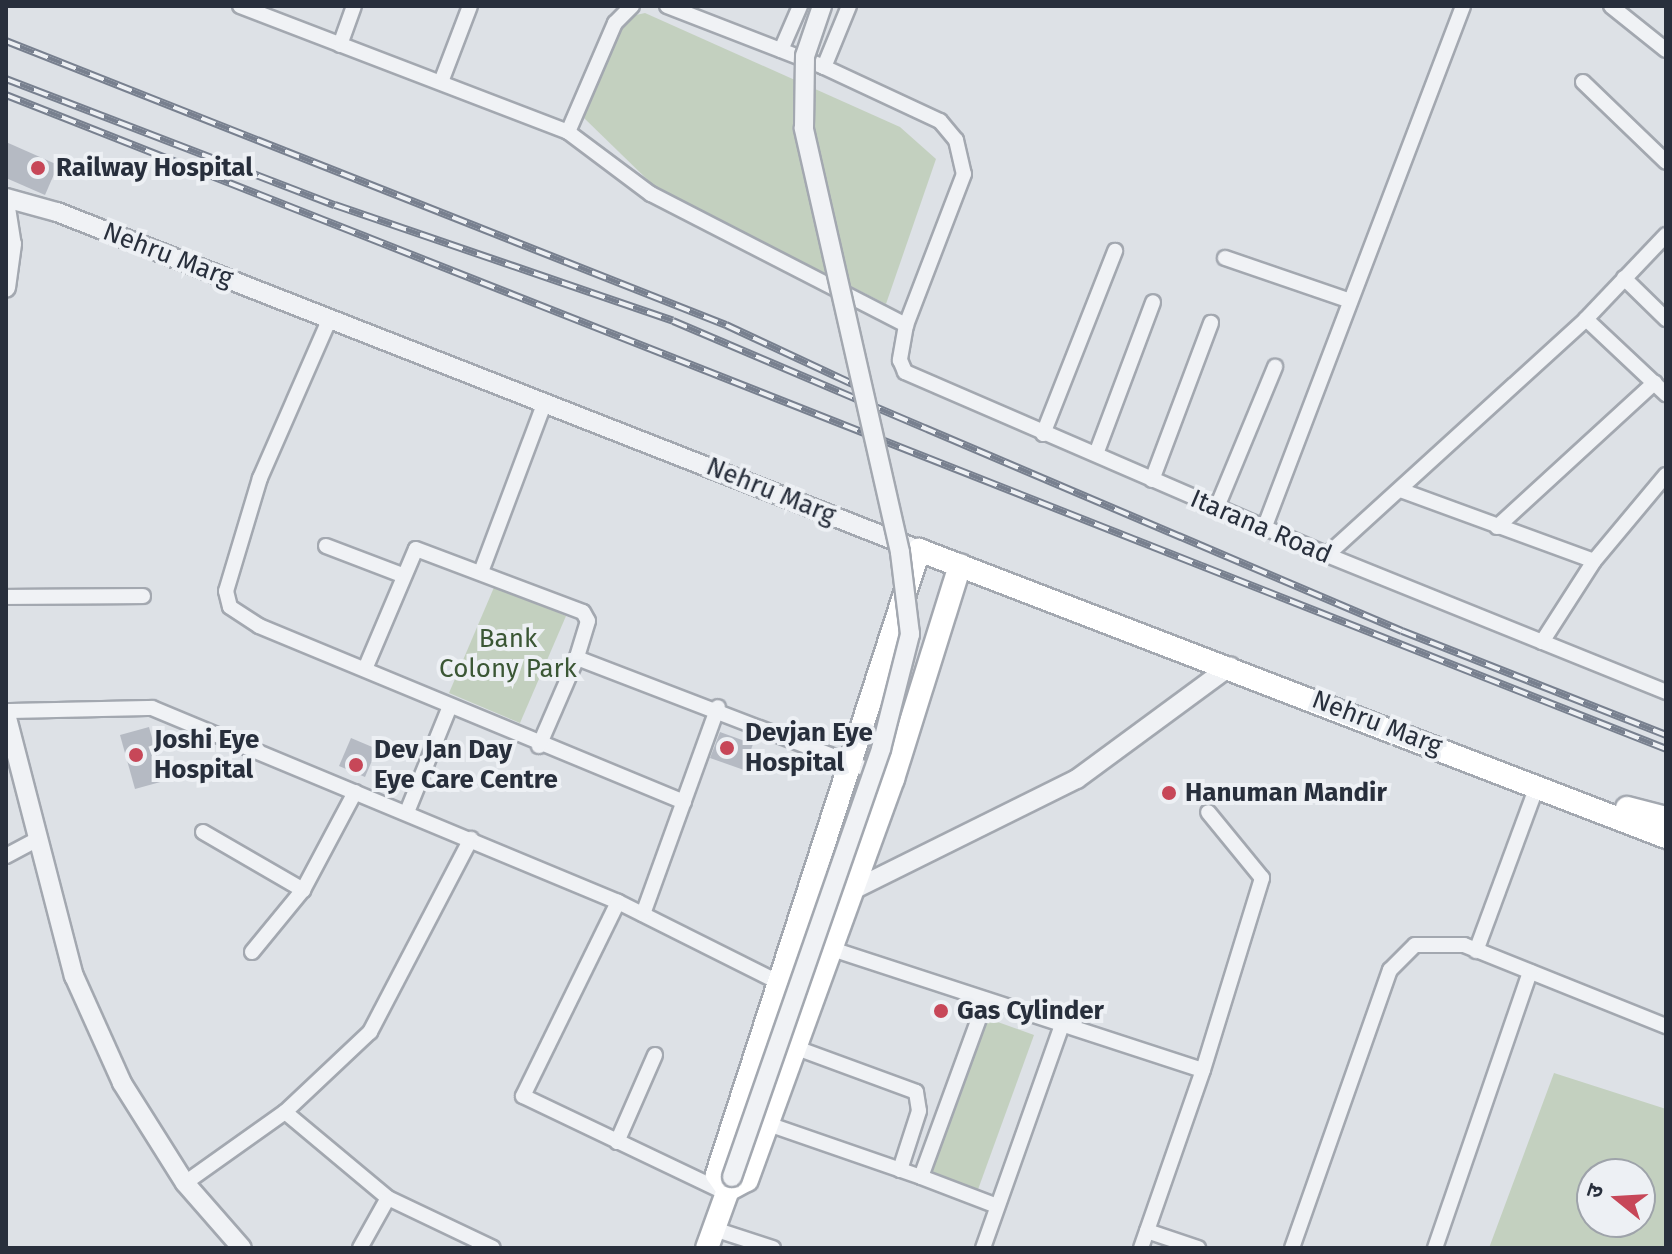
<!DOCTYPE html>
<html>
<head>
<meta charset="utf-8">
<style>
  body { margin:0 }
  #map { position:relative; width:1672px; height:1254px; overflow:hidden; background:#dde1e6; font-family:"Fira Sans","Noto Sans Devanagari",sans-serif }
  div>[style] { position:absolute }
  .green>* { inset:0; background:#c3d0bf }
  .building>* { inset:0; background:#b5bac3 }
  .roads { filter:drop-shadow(2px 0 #a3a8b0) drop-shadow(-2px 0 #a3a8b0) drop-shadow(0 2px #a3a8b0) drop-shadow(0 -2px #a3a8b0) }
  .minor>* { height:14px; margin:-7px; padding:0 7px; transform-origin:7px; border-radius:7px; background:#f0f2f5 }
  .tertiary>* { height:18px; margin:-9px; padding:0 9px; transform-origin:9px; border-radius:9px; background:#f0f2f5 }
  .secondary>* { height:22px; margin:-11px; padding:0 11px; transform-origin:11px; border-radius:11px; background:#fff }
  .rail>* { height:8px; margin-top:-4px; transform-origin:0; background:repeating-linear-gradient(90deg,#edf0f4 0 15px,#78808f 0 30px); box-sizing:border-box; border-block:2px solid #78808f }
  .bridges { filter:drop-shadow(2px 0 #a3a8b0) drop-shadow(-2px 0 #a3a8b0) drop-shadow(0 2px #a3a8b0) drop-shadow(0 -2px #a3a8b0) }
  .tertiary-bridge>* { height:18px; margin:-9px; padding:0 9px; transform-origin:9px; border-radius:9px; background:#f0f2f5 }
  .dots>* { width:22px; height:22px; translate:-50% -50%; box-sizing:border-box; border:4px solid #edf0f4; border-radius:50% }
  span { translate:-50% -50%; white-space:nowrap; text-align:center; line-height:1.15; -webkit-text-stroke:8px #edf0f4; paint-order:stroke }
  .poi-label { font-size:26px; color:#282f3c; font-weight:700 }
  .left { translate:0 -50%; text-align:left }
  .street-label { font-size:26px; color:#282f3c }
  .park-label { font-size:26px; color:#3b5735 }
  .frame { position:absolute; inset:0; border:8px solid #282f3c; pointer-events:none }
  .north { position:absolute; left:1576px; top:1158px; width:80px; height:80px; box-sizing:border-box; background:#edf0f4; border:2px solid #9ea3aa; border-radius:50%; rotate:288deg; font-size:22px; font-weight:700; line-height:32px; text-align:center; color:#282f3c }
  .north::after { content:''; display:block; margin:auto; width:28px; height:36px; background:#c74758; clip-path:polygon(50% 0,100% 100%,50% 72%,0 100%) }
</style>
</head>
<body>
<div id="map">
  <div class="green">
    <i style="clip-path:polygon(645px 13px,900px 127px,936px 159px,886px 304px,656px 188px,584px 118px,619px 30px,627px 17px)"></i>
    <i style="clip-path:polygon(495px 585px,566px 616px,520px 723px,449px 693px)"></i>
    <i style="clip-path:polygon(981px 1016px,1034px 1035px,976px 1195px,923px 1175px)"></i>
    <i style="clip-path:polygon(evenodd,1554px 1073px,1666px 1109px,1666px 1248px,1489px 1248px,1554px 1073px,1592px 1174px,1640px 1174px,1640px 1222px,1592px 1222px,1592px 1174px)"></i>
  </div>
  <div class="building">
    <i style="clip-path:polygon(6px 142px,58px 165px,45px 195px,6px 178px)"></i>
    <i style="clip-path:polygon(149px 727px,164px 781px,135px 789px,120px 735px)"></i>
    <i style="clip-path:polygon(720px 732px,753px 744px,744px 770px,710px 758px)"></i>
    <i style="clip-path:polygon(351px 738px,377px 749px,365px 777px,339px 766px)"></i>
  </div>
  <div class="roads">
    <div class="minor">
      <i style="left:240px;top:6px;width:351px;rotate:21deg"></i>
      <i style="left:568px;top:132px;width:104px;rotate:36.8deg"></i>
      <i style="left:651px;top:194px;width:287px;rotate:27.2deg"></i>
      <i style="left:667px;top:6px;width:168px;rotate:21.2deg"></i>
      <i style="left:824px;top:67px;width:128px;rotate:25deg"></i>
      <i style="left:940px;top:121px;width:25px;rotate:50deg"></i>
      <i style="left:956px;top:140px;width:35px;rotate:77deg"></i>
      <i style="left:964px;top:174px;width:162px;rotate:111deg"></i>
      <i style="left:906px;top:325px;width:36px;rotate:100deg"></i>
      <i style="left:900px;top:360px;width:13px;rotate:67deg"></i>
      <i style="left:905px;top:372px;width:460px;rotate:23.4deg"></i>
      <i style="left:1327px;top:555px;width:366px;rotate:22deg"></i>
      <i style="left:1611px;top:6px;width:70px;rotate:38.7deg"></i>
      <i style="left:340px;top:45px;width:41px;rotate:-70.3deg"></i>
      <i style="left:781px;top:50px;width:48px;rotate:-66.6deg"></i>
      <i style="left:824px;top:67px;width:66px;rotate:-67.7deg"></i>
      <i style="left:441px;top:82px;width:81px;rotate:-69.1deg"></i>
      <i style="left:1583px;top:82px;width:115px;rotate:43.9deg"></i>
      <i style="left:568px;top:132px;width:119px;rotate:-66.7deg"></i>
      <i style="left:615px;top:23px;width:24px;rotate:-45deg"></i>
      <i style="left:1225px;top:258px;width:130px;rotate:18.9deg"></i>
      <i style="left:1624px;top:278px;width:59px;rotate:44.3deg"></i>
      <i style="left:330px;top:318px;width:175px;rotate:113.6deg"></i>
      <i style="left:260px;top:478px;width:118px;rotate:106.7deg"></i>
      <i style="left:226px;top:591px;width:16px;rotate:76deg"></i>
      <i style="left:230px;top:607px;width:35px;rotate:33deg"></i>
      <i style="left:259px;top:626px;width:460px;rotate:22.5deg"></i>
      <i style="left:1586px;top:319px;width:110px;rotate:43.2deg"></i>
      <i style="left:1043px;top:434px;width:197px;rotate:-68.5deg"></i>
      <i style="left:1096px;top:454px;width:162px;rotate:-69.4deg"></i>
      <i style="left:1152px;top:480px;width:168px;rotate:-69.4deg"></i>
      <i style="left:1403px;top:491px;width:203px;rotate:20.1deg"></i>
      <i style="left:1217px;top:507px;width:152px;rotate:-67.5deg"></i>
      <i style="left:1265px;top:526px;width:556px;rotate:-69.15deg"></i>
      <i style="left:1497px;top:527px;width:214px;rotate:-42.5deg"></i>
      <i style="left:326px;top:546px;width:81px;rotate:20.9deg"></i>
      <i style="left:1327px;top:555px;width:350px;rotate:-42.3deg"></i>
      <i style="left:1586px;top:319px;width:116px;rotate:-46.4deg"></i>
      <i style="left:481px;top:572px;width:182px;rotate:-69.4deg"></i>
      <i style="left:6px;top:597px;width:137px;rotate:-0.4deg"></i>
      <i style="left:1542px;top:642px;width:96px;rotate:-57.3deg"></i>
      <i style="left:1594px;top:561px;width:112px;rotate:-50.1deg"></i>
      <i style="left:577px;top:658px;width:338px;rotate:21deg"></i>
      <i style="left:365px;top:669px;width:130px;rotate:-67deg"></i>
      <i style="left:416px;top:549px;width:178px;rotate:20.7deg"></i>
      <i style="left:583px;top:612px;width:10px;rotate:61deg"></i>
      <i style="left:588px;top:621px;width:39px;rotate:107deg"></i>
      <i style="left:577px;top:658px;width:96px;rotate:113.4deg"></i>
      <i style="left:6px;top:711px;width:146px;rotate:-1.2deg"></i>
      <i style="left:152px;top:708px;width:505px;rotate:22.6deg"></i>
      <i style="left:618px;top:902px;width:188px;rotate:26.6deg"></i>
      <i style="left:407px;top:812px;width:114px;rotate:-67.9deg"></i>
      <i style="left:203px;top:832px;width:116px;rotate:30.1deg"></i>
      <i style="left:6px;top:856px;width:34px;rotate:-28deg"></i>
      <i style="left:618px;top:902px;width:216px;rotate:116.1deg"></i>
      <i style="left:523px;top:1096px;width:225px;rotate:25.5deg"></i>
      <i style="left:643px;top:914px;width:220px;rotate:-70.1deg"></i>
      <i style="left:829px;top:948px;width:393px;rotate:18.1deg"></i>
      <i style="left:1203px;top:1070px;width:201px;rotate:-72.9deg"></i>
      <i style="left:1262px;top:878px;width:85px;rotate:-129.3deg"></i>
      <i style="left:1476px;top:951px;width:176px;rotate:-69.7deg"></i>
      <i style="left:252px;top:952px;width:80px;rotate:-50.6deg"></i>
      <i style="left:303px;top:890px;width:111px;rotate:-62deg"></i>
      <i style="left:985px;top:1002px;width:186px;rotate:110.1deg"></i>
      <i style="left:921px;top:1177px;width:81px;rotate:20.9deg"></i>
      <i style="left:794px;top:1047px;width:130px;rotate:20.2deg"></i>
      <i style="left:916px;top:1092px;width:19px;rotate:81deg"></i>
      <i style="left:919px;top:1111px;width:62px;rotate:107.9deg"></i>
      <i style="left:285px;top:1112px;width:134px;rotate:39.9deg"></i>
      <i style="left:388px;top:1198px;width:116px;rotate:25.5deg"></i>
      <i style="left:768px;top:1124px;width:162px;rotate:19.1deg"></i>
      <i style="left:617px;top:1142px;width:95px;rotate:-66.4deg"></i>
      <i style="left:185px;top:1183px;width:123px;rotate:-35.4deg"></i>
      <i style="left:285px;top:1112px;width:117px;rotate:-43.3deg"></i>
      <i style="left:370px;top:1032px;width:218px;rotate:-62.4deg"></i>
      <i style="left:714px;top:1229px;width:62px;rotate:17.9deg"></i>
      <i style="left:1147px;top:1231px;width:54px;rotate:18.4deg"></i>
      <i style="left:360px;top:1248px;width:57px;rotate:-60.8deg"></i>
      <i style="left:983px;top:1248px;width:233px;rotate:-70.5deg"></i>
      <i style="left:1141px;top:1248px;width:188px;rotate:-70.8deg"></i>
      <i style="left:1292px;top:1248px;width:295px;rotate:-70.6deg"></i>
      <i style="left:1390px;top:970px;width:35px;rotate:-45deg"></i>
      <i style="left:1415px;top:945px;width:49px"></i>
      <i style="left:1464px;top:945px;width:218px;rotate:21.9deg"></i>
      <i style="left:1435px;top:1248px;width:292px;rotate:-71deg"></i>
    </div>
    <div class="tertiary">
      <i style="left:6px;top:198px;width:53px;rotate:15.4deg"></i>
      <i style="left:57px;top:212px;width:926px;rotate:21.41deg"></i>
      <i style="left:6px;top:208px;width:36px;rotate:81deg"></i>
      <i style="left:12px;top:244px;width:44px;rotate:97.8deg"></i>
      <i style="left:6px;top:714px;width:271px;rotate:75.5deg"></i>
      <i style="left:74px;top:976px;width:117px;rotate:65.8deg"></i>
      <i style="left:122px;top:1083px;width:118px;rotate:57.8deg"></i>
      <i style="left:185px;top:1183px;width:86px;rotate:48.8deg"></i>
      <i style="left:851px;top:891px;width:252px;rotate:-26.4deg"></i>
      <i style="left:1077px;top:779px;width:190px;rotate:-36.4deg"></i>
    </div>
    <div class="secondary">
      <i style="left:1627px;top:808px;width:40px;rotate:14.4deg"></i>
      <i style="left:728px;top:1190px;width:19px;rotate:-125deg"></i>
      <i style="left:717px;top:1174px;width:656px;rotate:-72.06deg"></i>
      <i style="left:919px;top:550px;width:800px;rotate:21.02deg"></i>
      <i style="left:707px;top:1248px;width:62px;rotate:-70.1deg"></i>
      <i style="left:728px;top:1190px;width:21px;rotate:-28deg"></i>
      <i style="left:747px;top:1180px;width:427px;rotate:-70deg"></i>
      <i style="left:893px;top:779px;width:224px;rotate:-72.6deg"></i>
    </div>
  </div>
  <div class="rail">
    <i style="left:6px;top:41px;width:774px;rotate:21.53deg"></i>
    <i style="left:726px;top:325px;width:147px;rotate:25deg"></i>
    <i style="left:6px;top:79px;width:352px;rotate:21deg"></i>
    <i style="left:335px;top:205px;width:357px;rotate:18.9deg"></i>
    <i style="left:673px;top:321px;width:792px;rotate:23.04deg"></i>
    <i style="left:1402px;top:631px;width:284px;rotate:21.5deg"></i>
    <i style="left:6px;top:95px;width:1784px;rotate:21.5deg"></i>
  </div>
  <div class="bridges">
    <div class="tertiary-bridge">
      <i style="left:732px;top:1177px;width:453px;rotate:-70.8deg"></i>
      <i style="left:881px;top:749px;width:119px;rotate:-75.8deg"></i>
      <i style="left:910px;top:634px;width:83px;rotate:-97deg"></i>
      <i style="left:900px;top:552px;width:435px;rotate:-102.8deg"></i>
      <i style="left:804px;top:128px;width:72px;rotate:-89.2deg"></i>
      <i style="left:805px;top:56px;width:53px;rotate:-71.2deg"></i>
    </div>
  </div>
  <div class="dots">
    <i style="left:38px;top:168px;background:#c74758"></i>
    <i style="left:727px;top:748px;background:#c74758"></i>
    <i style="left:136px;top:755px;background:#c74758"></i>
    <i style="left:356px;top:765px;background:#c74758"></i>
    <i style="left:1169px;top:793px;background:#c74758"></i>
    <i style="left:941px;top:1011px;background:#c74758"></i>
  </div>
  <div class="poi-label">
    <span class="left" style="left:56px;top:168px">Railway Hospital</span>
    <span class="left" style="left:745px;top:748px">Devjan Eye<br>Hospital</span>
    <span class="left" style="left:154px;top:755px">Joshi Eye<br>Hospital</span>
    <span class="left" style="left:374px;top:765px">Dev Jan Day<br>Eye Care Centre</span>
    <span class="left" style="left:1185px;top:793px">Hanuman Mandir</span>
    <span class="left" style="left:957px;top:1011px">Gas Cylinder</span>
  </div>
  <div class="street-label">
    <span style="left:168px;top:255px;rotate:21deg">Nehru Marg</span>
    <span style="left:771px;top:491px;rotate:22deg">Nehru Marg</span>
    <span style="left:1261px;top:527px;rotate:23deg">Itarana Road</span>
    <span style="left:1377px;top:723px;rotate:21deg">Nehru Marg</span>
  </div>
  <div class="park-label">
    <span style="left:508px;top:654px">Bank<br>Colony Park</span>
  </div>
  <div class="frame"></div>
  <div class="north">उ</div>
</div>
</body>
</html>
